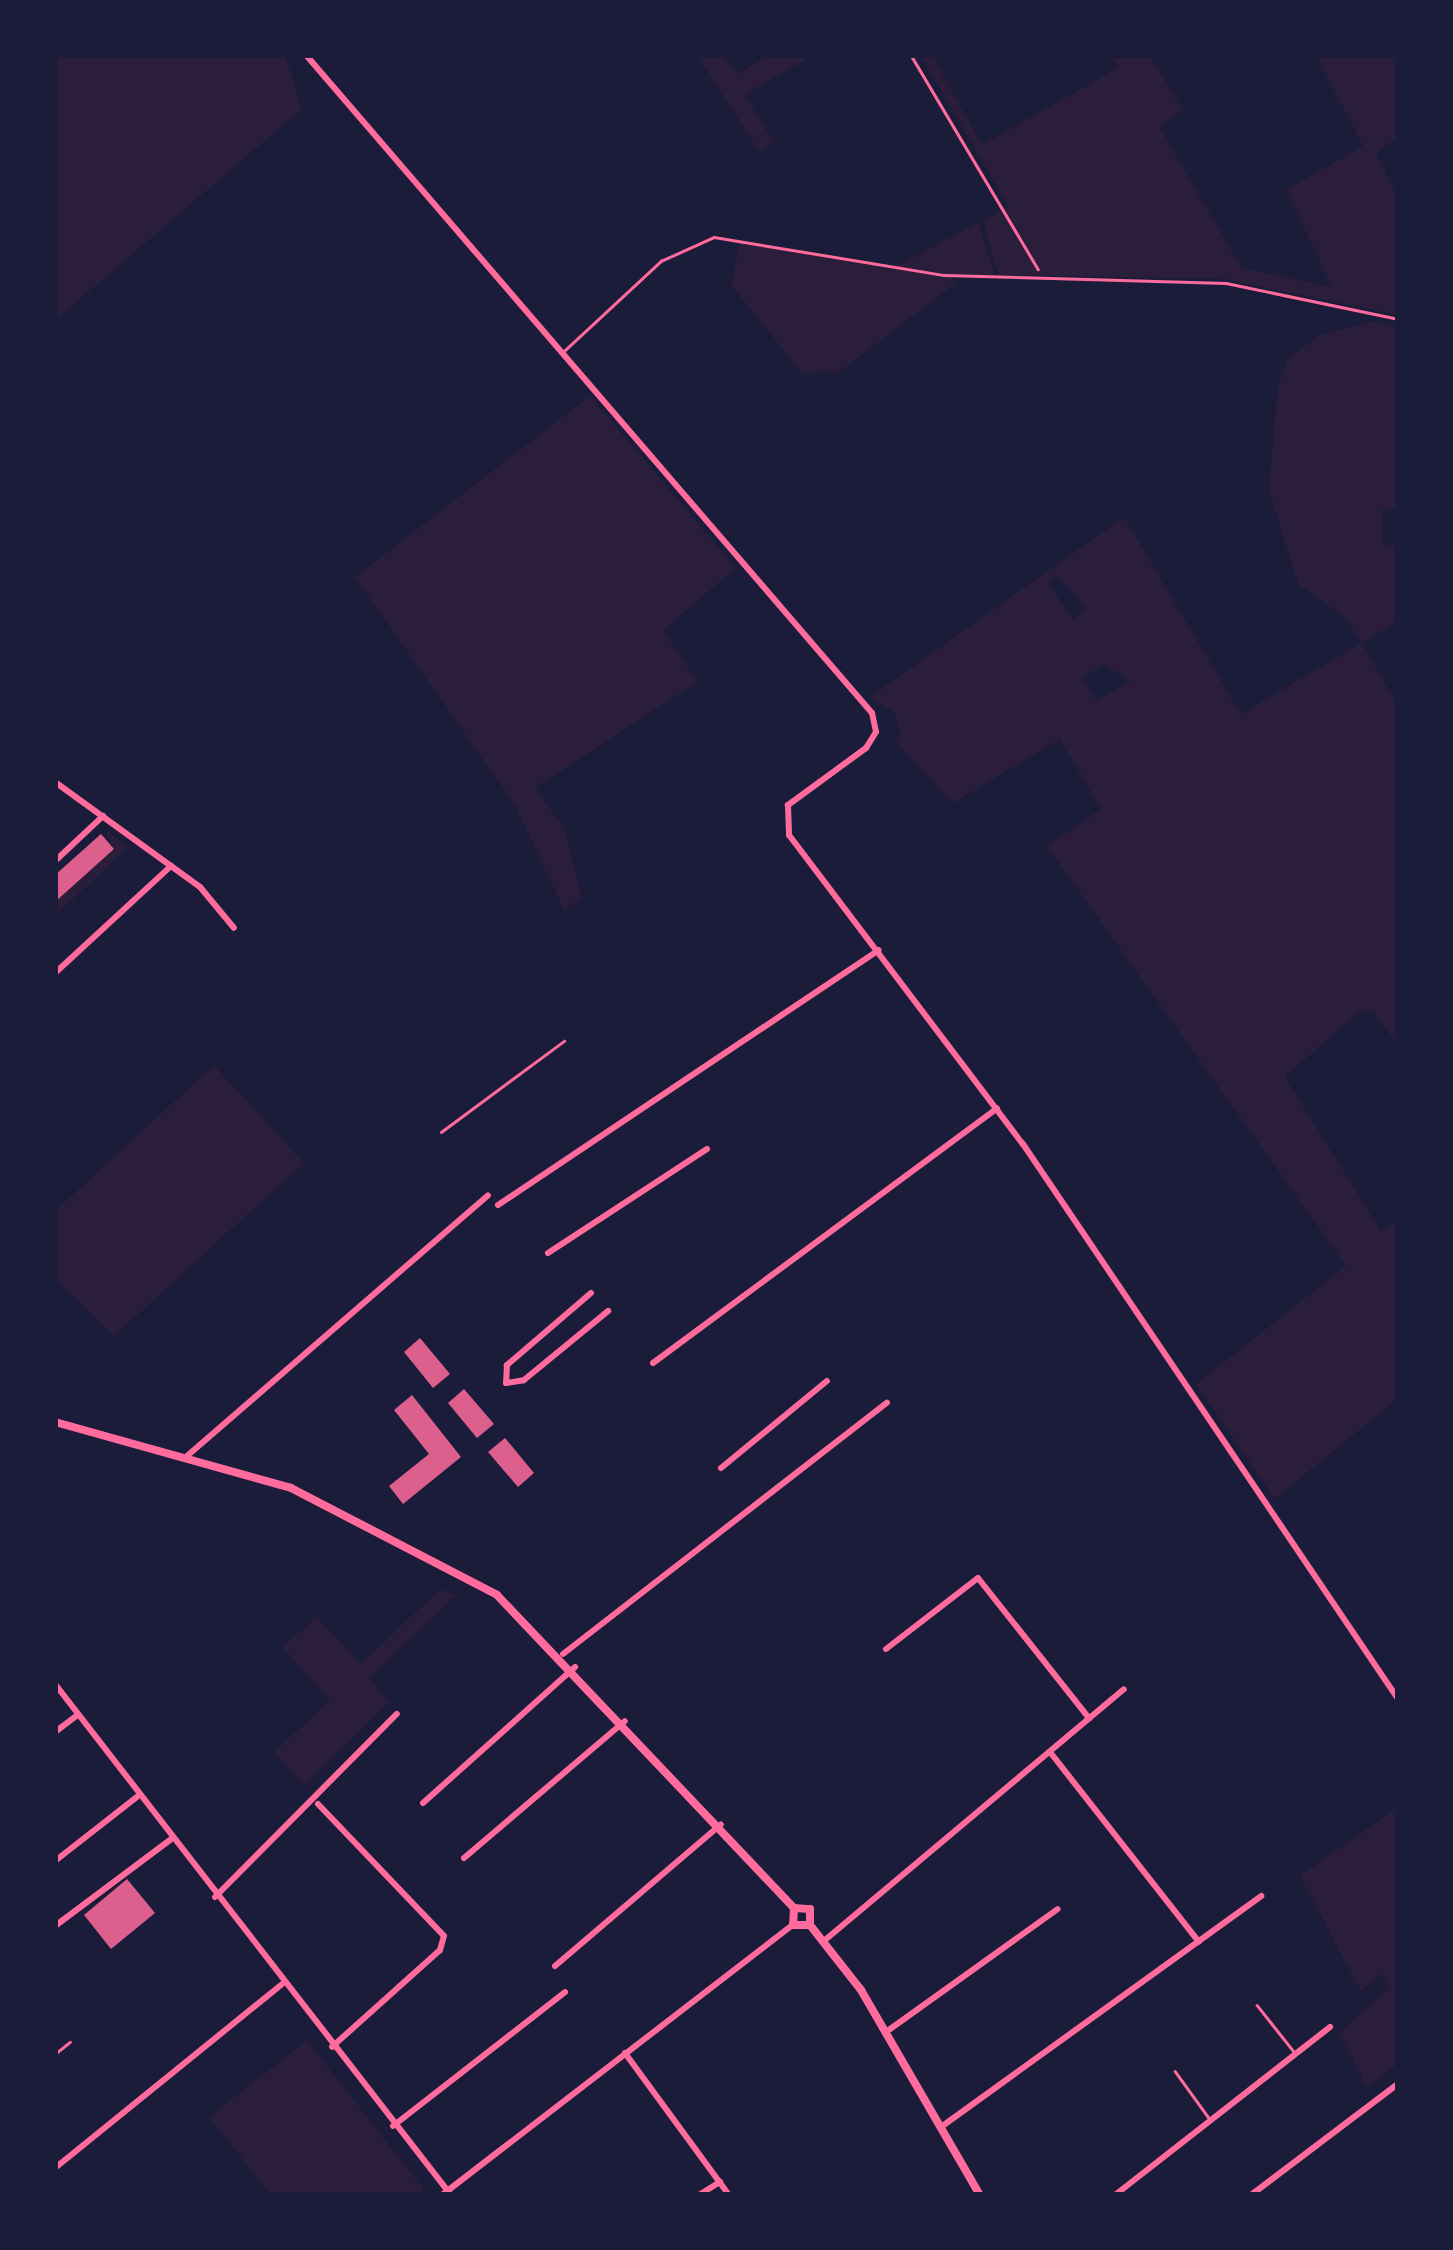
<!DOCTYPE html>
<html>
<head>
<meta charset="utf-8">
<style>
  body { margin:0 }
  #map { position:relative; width:1453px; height:2250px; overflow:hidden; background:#1b1b3a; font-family:"Work Sans",sans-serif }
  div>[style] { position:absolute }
  .green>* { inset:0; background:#2a1e3b }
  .building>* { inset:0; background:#dd5f8e }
  .path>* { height:2.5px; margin:-1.25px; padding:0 1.25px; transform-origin:1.25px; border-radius:1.25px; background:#ff6b9d }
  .service>* { height:2.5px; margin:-1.25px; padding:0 1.25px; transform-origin:1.25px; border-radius:1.25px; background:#ff6b9d }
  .minor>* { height:6px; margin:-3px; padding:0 3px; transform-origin:3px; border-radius:3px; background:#ff6b9d }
  .tertiary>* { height:8px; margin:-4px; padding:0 4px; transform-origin:4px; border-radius:4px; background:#ff6b9d }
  span { translate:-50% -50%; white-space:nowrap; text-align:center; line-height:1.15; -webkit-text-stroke:10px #1b1b3a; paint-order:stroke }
  .frame { position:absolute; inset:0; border:58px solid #1b1b3a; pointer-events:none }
</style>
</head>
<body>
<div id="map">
  <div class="green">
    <i style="clip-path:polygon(55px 55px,285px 55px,302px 109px,55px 320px)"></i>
    <i style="clip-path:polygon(697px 55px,722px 55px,738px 74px,769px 55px,813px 55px,745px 95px,774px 143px,760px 152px)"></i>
    <i style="clip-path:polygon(920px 55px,932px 55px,982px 145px,1118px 68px,1111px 55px,1149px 55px,1183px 110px,1159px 127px,1242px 268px,1332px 287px,1286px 190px,1363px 146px,1316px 55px,1398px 55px,1398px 138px,1376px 153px,1398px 198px,1398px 315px,1224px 279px,998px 275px,983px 221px,1009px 207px)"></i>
    <i style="clip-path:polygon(978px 223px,995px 275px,948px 275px,956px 283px,839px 372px,802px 373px,731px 285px,740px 242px,895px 267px)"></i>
    <i style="clip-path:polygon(evenodd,1371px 322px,1398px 326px,1398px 507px,1382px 510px,1383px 545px,1398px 545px,1398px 621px,1362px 643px,1398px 706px,1398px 1045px,1373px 1012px,1359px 1011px,1285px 1077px,1381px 1231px,1398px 1221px,1398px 1398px,1275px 1499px,1196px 1384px,1346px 1266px,1047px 846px,1101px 809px,1060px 739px,953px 803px,894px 740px,901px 735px,895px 713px,870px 697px,1124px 517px,1241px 714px,1361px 643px,1347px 619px,1298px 584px,1269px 489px,1278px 384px,1289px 358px,1320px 335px,1371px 322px,1059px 576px,1087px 609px,1073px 619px,1048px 583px,1059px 576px,1371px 322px,1104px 664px,1130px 681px,1097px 701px,1082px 678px,1104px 664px)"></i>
    <i style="clip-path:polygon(590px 396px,736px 568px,663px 630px,697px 682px,535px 788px,564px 828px,582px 898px,564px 910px,515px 805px,355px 577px)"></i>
    <i style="clip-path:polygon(105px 830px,128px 847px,55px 916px,55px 902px,114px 849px)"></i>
    <i style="clip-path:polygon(214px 1065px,304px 1163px,114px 1336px,55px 1278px,55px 1211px)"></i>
    <i style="clip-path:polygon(440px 1589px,455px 1596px,369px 1678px,389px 1702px,304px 1785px,274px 1752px,330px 1700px,282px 1647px,317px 1617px,361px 1664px)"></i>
    <i style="clip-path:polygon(1398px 1807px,1398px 2064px,1367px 2087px,1339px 2033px,1389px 1988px,1381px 1974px,1361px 1991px,1300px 1876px)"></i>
    <i style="clip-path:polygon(307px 2040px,422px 2187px,423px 2195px,271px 2195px,209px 2117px)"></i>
  </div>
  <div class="building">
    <i style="clip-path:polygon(101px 834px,114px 849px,55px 902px,55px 875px)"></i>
    <i style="clip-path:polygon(420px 1338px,450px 1374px,433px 1388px,404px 1352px)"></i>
    <i style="clip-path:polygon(464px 1389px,494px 1424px,477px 1438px,448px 1403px)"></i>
    <i style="clip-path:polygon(412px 1395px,461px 1457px,403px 1504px,389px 1486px,429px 1454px,394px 1410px)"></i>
    <i style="clip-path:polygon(505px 1438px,534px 1473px,518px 1487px,488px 1452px)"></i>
    <i style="clip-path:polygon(127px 1879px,155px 1913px,111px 1949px,84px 1915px)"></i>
  </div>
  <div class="path">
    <i style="left:911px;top:55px;width:249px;rotate:59.3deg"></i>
  </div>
  <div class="service">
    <i style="left:563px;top:352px;width:134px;rotate:-42.9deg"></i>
    <i style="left:661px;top:261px;width:58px;rotate:-24.4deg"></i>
    <i style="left:714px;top:237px;width:233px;rotate:9.4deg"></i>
    <i style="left:944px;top:275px;width:282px;rotate:1.6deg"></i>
    <i style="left:1226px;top:283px;width:176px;rotate:11.8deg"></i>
    <i style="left:441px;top:1132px;width:153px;rotate:-36.5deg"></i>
    <i style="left:1257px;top:2005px;width:61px;rotate:51.6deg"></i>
    <i style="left:55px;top:2054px;width:19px;rotate:-39deg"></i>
    <i style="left:1175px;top:2071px;width:58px;rotate:54.1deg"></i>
  </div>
  <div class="minor">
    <i style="left:306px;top:55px;width:868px;rotate:49.3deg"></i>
    <i style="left:872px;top:713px;width:19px;rotate:78deg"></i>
    <i style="left:876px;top:732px;width:19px;rotate:122deg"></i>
    <i style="left:866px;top:748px;width:97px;rotate:143.8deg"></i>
    <i style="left:788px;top:805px;width:30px;rotate:88deg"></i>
    <i style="left:789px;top:835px;width:388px;rotate:52.9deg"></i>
    <i style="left:1023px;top:1144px;width:670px;rotate:55.95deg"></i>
    <i style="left:55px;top:782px;width:179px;rotate:35.9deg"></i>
    <i style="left:200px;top:887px;width:53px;rotate:50.3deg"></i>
    <i style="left:55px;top:861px;width:66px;rotate:-43.2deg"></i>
    <i style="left:55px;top:973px;width:158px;rotate:-42.7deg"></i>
    <i style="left:498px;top:1205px;width:458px;rotate:-33.8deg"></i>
    <i style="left:548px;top:1253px;width:190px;rotate:-33.2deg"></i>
    <i style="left:591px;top:1293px;width:111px;rotate:139.4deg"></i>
    <i style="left:507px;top:1365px;width:18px;rotate:93deg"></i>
    <i style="left:506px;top:1383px;width:18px;rotate:-9deg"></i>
    <i style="left:524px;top:1380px;width:109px;rotate:-39.4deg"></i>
    <i style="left:653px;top:1363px;width:428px;rotate:-36.5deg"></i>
    <i style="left:187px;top:1456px;width:398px;rotate:-40.9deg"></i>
    <i style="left:721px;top:1468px;width:137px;rotate:-39.4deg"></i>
    <i style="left:886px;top:1649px;width:116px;rotate:-37.7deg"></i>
    <i style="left:978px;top:1578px;width:179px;rotate:51.6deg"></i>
    <i style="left:563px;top:1654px;width:410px;rotate:-37.8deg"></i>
    <i style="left:55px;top:1684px;width:646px;rotate:52.23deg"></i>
    <i style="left:55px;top:1732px;width:26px;rotate:-37deg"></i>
    <i style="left:1050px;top:1752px;width:241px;rotate:51.9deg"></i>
    <i style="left:423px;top:1803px;width:204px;rotate:-41.8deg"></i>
    <i style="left:318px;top:1804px;width:182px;rotate:46.3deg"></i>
    <i style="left:444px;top:1936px;width:15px;rotate:106deg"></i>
    <i style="left:440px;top:1950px;width:145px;rotate:138.1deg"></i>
    <i style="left:464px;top:1858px;width:211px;rotate:-40.4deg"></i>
    <i style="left:55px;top:1861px;width:104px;rotate:-38deg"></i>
    <i style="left:215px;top:1897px;width:258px;rotate:-45.2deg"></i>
    <i style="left:55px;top:1926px;width:144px;rotate:-36.8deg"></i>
    <i style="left:825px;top:1940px;width:390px;rotate:-40deg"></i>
    <i style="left:555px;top:1966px;width:218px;rotate:-40.5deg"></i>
    <i style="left:886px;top:2032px;width:211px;rotate:-35.6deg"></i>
    <i style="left:625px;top:2053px;width:176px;rotate:53.8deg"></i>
    <i style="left:393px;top:2126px;width:218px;rotate:-37.9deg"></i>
    <i style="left:941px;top:2127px;width:395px;rotate:-35.8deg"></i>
    <i style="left:55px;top:2168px;width:292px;rotate:-39deg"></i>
    <i style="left:442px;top:2195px;width:443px;rotate:-37.6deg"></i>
    <i style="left:699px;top:2195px;width:25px;rotate:-32deg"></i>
    <i style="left:1115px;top:2195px;width:273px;rotate:-38deg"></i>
    <i style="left:1251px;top:2195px;width:184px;rotate:-37.1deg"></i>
  </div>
  <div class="tertiary">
    <i style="left:55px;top:1422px;width:245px;rotate:15.6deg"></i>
    <i style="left:291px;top:1488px;width:232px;rotate:27.4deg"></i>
    <i style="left:497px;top:1595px;width:431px;rotate:46.5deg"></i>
    <i style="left:794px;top:1908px;width:17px;rotate:93deg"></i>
    <i style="left:793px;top:1925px;width:17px"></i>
    <i style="left:794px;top:1908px;width:16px;rotate:4deg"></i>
    <i style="left:810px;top:1909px;width:16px;rotate:90deg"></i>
    <i style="left:810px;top:1925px;width:83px;rotate:51.9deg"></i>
    <i style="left:861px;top:1990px;width:237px;rotate:59.9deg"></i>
  </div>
  <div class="frame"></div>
</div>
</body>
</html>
